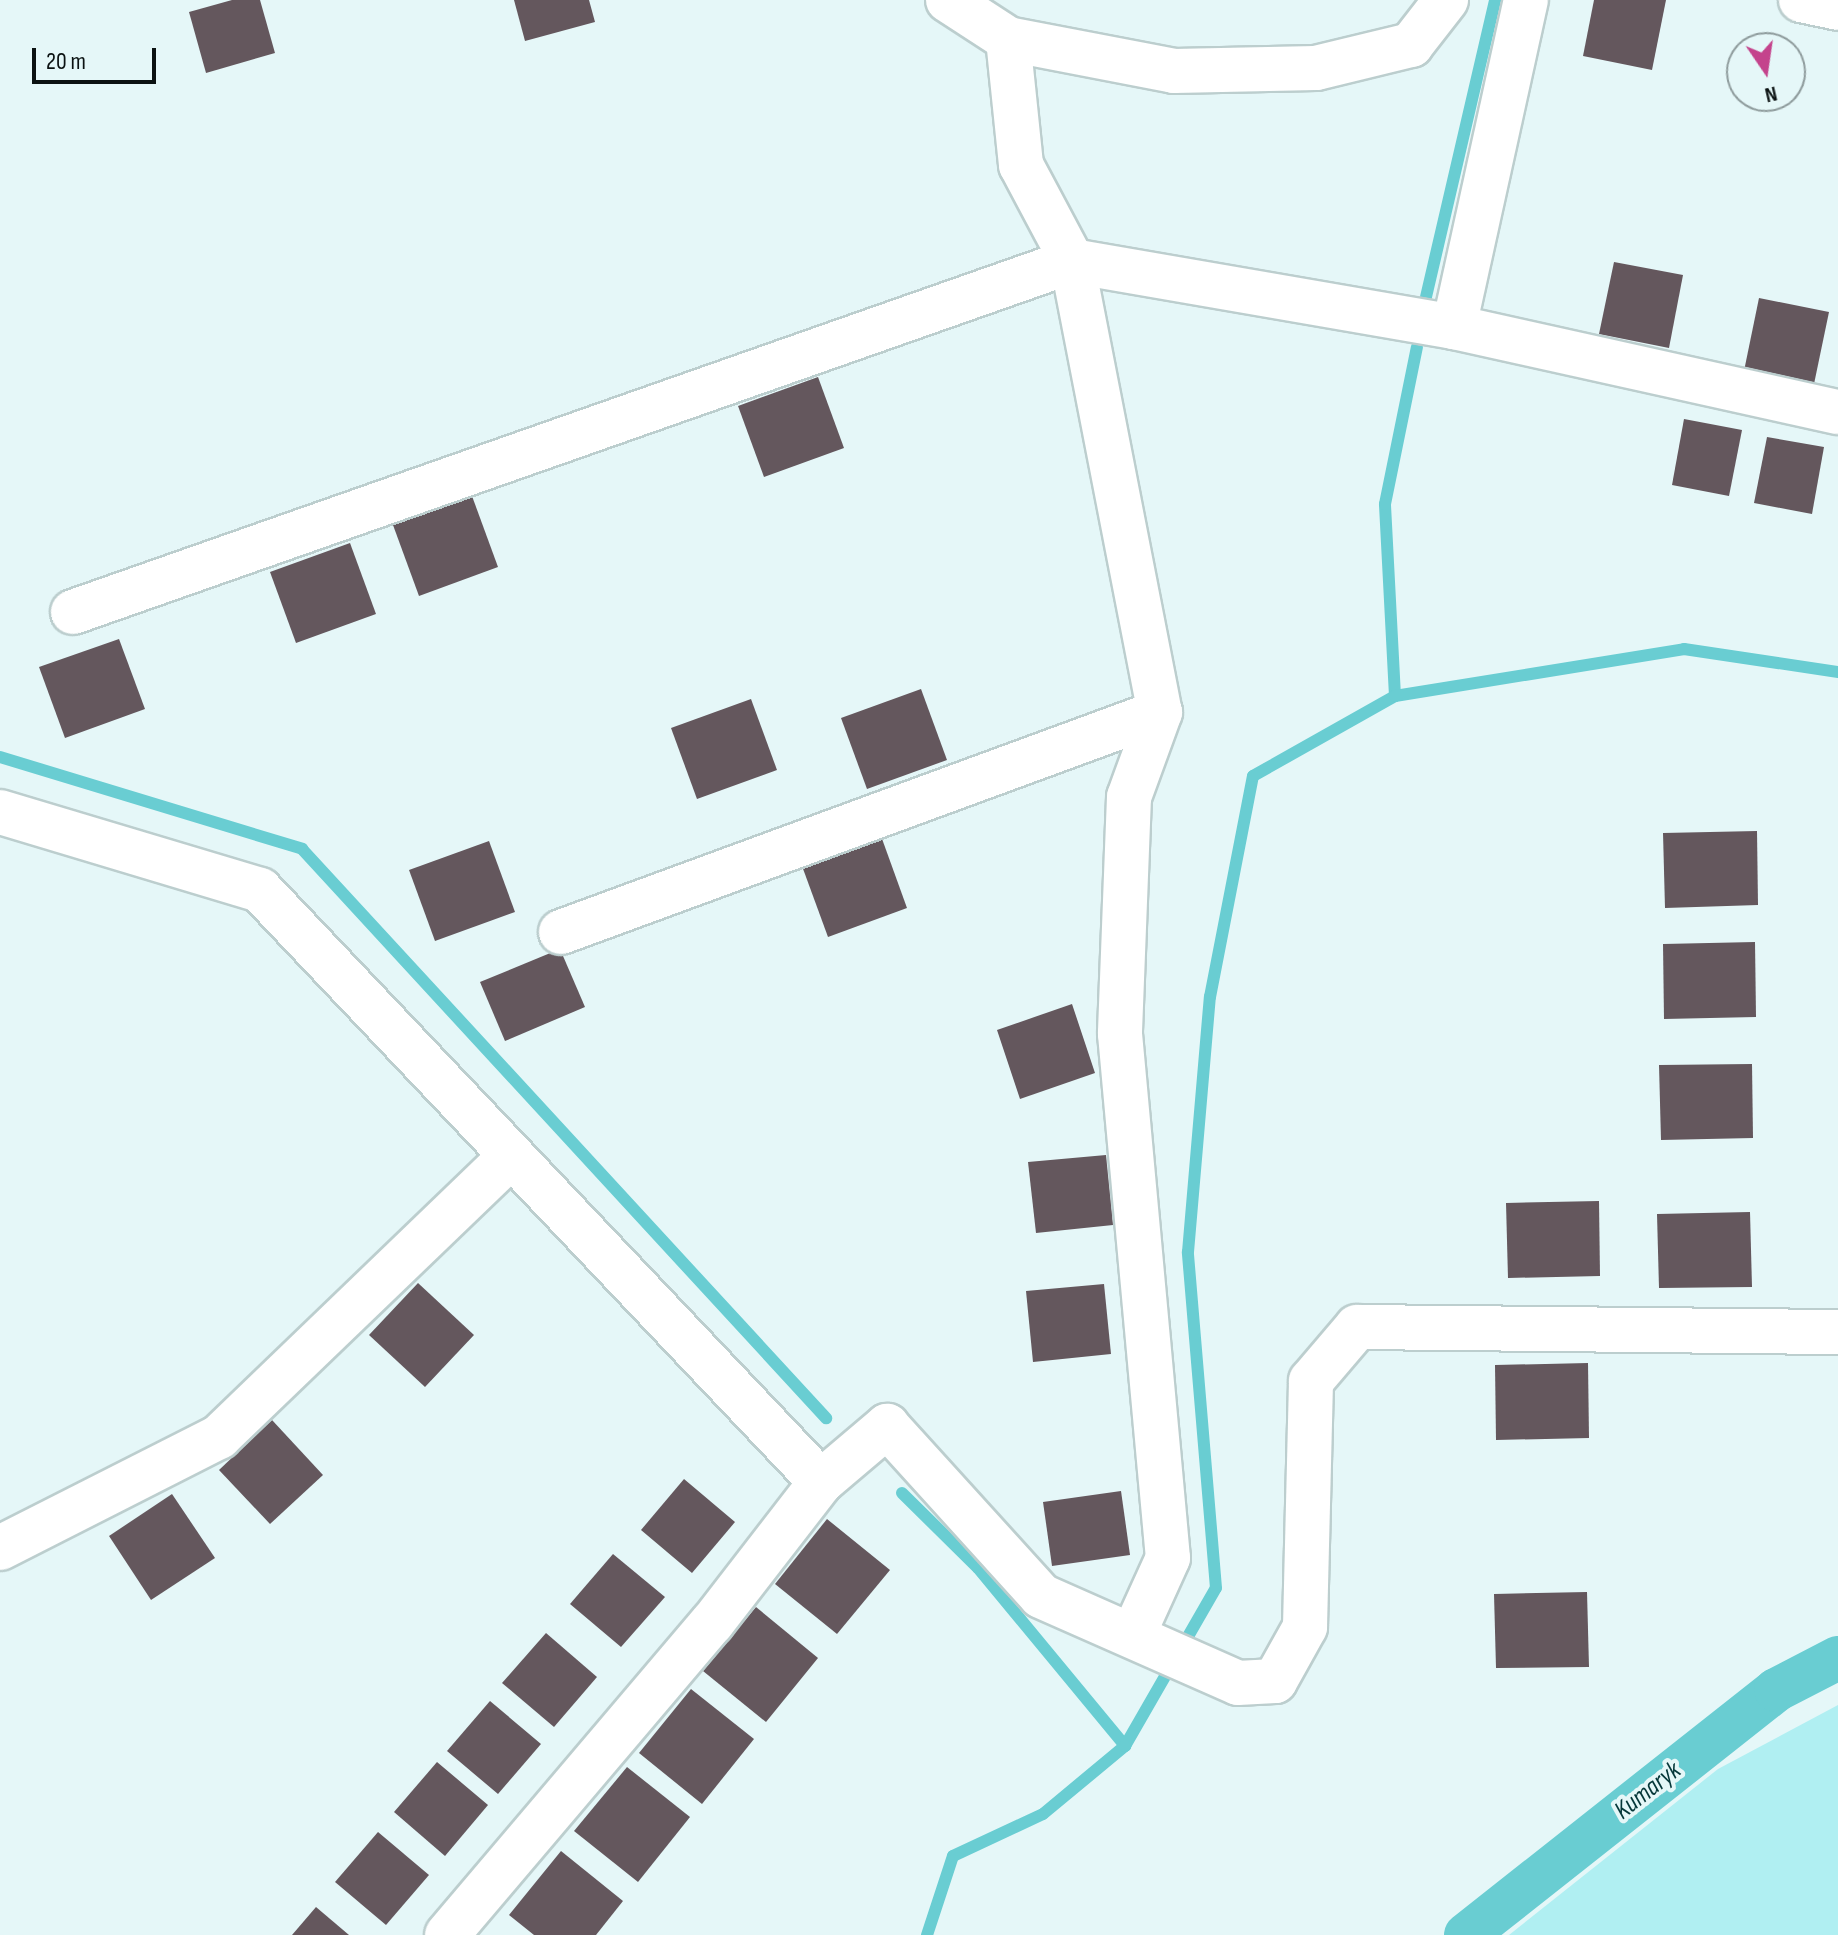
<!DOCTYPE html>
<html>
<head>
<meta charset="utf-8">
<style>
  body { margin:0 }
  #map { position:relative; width:1838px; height:1935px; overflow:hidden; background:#e5f7f8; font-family:"Sofia Sans Condensed",sans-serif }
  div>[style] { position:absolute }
  .green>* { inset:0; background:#b0eff2 }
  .stream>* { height:12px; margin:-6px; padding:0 6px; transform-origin:6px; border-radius:6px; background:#69cdd2 }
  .canal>* { height:44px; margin:-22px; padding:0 22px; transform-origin:22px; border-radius:22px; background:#69cdd2 }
  .building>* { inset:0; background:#64575d }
  .roads { filter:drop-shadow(2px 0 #bccece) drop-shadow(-2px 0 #bccece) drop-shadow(0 2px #bccece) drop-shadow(0 -2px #bccece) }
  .minor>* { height:44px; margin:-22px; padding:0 22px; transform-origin:22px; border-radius:22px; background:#fff }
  span { translate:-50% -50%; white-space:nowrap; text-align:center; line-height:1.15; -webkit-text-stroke:8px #e5f7f8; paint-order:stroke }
  .water-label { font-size:26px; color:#053739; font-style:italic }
  .north { position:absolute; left:1726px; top:32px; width:80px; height:80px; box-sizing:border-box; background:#e5f7f8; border:2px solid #8e9b9c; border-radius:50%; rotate:167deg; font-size:22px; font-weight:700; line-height:32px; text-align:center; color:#0b1212 }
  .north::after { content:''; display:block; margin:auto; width:28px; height:36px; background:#c4438c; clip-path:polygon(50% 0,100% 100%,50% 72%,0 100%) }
  .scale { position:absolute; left:32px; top:48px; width:124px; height:36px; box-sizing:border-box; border:4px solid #0b1212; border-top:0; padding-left:10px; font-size:24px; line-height:28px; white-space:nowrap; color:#0b1212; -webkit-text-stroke:6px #e5f7f8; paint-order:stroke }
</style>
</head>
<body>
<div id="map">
  <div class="green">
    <i style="clip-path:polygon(1838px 1705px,1838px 1935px,1509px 1935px,1718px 1769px)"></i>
  </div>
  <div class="stream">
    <i style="left:1426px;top:297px;width:305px;rotate:-76.9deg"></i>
    <i style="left:1395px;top:696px;width:192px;rotate:-93deg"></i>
    <i style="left:1385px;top:504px;width:160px;rotate:-78.5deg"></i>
    <i style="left:0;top:757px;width:316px;rotate:16.9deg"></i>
    <i style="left:302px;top:849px;width:774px;rotate:47.36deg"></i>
    <i style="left:902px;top:1493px;width:107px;rotate:44.6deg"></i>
    <i style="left:978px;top:1568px;width:231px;rotate:50.4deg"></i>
    <i style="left:927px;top:1935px;width:83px;rotate:-71.8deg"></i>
    <i style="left:953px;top:1856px;width:99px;rotate:-25deg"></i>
    <i style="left:1043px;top:1814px;width:107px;rotate:-39.7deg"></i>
    <i style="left:1125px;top:1746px;width:182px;rotate:-60.1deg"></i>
    <i style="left:1216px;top:1588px;width:337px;rotate:-94.8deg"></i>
    <i style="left:1188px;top:1252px;width:256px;rotate:-85.1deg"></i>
    <i style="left:1210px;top:997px;width:225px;rotate:-79deg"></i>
    <i style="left:1253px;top:776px;width:163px;rotate:-29.4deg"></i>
    <i style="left:1395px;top:696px;width:293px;rotate:-9.2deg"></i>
    <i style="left:1684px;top:649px;width:156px;rotate:8.5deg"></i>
  </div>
  <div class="canal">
    <i style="left:1466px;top:1935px;width:395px;rotate:-38.3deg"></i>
    <i style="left:1776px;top:1690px;width:70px;rotate:-27.3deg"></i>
  </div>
  <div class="building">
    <i style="clip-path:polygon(232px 0,260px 0,275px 53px,206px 73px,189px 12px)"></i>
    <i style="clip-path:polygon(514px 0,589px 0,595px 22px,525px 41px)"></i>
    <i style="clip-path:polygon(1594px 0,1666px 0,1652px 70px,1583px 56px)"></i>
    <i style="clip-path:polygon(1614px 262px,1683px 275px,1669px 348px,1599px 334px)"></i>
    <i style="clip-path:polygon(1759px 298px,1829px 312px,1814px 384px,1744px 371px)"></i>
    <i style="clip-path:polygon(818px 377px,844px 448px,764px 477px,738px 406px)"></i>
    <i style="clip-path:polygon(1684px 419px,1742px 430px,1729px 496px,1672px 485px)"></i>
    <i style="clip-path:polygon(1767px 437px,1824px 447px,1812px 514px,1754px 503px)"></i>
    <i style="clip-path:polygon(472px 496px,498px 567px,419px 596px,393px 525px)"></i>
    <i style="clip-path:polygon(350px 543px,376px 614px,296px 643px,270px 572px)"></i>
    <i style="clip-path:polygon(119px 639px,145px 709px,65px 738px,39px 667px)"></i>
    <i style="clip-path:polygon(921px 689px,947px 760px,867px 789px,841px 718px)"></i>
    <i style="clip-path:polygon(751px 699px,777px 770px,697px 799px,671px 728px)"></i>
    <i style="clip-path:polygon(1757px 831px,1758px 905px,1665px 908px,1663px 833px)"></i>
    <i style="clip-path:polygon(881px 836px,907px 908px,828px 937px,802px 866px)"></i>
    <i style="clip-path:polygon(489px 841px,515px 912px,435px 941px,409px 870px)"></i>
    <i style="clip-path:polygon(1755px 942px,1756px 1017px,1664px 1019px,1663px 944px)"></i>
    <i style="clip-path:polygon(560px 949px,585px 1007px,505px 1041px,480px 982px)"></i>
    <i style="clip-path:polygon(1072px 1004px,1095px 1073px,1020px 1099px,997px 1030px)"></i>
    <i style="clip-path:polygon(1752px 1064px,1753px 1138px,1661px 1140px,1659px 1065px)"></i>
    <i style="clip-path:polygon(1106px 1155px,1113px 1225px,1036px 1233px,1028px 1162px)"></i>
    <i style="clip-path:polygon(1599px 1201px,1600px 1276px,1508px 1278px,1506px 1203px)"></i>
    <i style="clip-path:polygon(1750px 1212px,1752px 1287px,1659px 1288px,1657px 1214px)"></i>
    <i style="clip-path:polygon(418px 1283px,474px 1335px,425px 1387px,369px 1335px)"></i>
    <i style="clip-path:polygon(1104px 1284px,1111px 1354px,1033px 1362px,1026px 1291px)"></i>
    <i style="clip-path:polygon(1588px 1363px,1589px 1438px,1496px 1440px,1495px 1365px)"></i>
    <i style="clip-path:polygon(272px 1420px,323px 1475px,270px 1524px,219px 1470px)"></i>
    <i style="clip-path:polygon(684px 1479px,735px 1522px,692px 1573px,641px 1530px)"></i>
    <i style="clip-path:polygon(1121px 1491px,1130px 1555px,1052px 1566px,1043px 1502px)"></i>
    <i style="clip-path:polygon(172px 1494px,215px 1558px,151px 1600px,109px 1536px)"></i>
    <i style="clip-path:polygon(827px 1519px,890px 1570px,837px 1634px,775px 1584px)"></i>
    <i style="clip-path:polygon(613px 1554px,665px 1597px,621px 1647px,570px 1604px)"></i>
    <i style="clip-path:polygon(1587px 1592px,1589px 1667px,1496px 1668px,1494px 1594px)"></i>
    <i style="clip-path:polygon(756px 1607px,818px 1658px,766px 1722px,703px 1671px)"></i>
    <i style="clip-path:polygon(546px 1633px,597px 1677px,554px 1727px,502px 1683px)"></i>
    <i style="clip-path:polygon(691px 1689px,754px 1739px,702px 1804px,639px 1753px)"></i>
    <i style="clip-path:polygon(490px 1701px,541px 1744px,498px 1794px,447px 1751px)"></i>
    <i style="clip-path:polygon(437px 1762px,488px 1805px,445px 1856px,394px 1812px)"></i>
    <i style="clip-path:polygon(627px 1767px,690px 1817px,638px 1882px,574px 1831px)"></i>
    <i style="clip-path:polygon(378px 1832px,429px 1875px,386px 1925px,335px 1882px)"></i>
    <i style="clip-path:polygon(561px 1851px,623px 1901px,596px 1935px,534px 1935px,509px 1915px)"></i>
    <i style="clip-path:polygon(316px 1907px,349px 1935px,292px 1935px)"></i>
  </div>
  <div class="roads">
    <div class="minor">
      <i style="left:948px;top:0;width:72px;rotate:33deg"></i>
      <i style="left:1008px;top:39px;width:169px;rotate:10.9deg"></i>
      <i style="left:1174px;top:71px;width:142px;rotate:-1.2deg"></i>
      <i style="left:1316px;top:68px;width:98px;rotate:-13.6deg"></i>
      <i style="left:1411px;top:45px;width:57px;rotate:-52.1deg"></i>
      <i style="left:1801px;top:0;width:38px;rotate:12deg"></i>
      <i style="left:1008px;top:39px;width:127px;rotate:84.1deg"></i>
      <i style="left:1021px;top:165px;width:109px;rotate:62deg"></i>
      <i style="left:1072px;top:261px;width:388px;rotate:9.8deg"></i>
      <i style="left:1454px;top:327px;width:393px;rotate:12.5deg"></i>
      <i style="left:1454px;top:327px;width:335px;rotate:-77.6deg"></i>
      <i style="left:73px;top:612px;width:1059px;rotate:-19.36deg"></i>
      <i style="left:1072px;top:261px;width:460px;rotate:79deg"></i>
      <i style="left:1160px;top:712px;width:90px;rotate:110deg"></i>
      <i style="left:1129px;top:797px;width:237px;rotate:92.2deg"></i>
      <i style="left:1120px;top:1034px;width:526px;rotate:84.77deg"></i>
      <i style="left:1168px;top:1558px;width:85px;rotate:114.4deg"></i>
      <i style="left:0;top:812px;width:271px;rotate:16.7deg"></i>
      <i style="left:260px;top:890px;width:816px;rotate:46.54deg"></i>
      <i style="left:561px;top:932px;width:638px;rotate:-20.17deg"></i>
      <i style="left:0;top:1548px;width:246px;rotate:-26.9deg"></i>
      <i style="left:219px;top:1437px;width:405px;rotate:-43.9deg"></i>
      <i style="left:447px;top:1935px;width:409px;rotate:-49.7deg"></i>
      <i style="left:712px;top:1623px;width:178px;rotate:-52.3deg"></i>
      <i style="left:821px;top:1482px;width:87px;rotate:-40.3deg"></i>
      <i style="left:887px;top:1426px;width:229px;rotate:47.8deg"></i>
      <i style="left:1041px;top:1596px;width:215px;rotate:23.8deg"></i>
      <i style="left:1238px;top:1683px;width:37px;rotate:-3deg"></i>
      <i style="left:1275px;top:1681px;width:62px;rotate:-60.9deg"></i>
      <i style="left:1305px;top:1627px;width:246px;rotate:-88.6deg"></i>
      <i style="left:1311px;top:1381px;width:71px;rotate:-49.6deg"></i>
      <i style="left:1357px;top:1327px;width:481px;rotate:0.6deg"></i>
    </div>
  </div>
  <div class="water-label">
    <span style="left:1648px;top:1791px;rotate:-38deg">Kumaryk</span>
  </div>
  <div class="north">N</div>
  <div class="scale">20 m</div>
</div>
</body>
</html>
